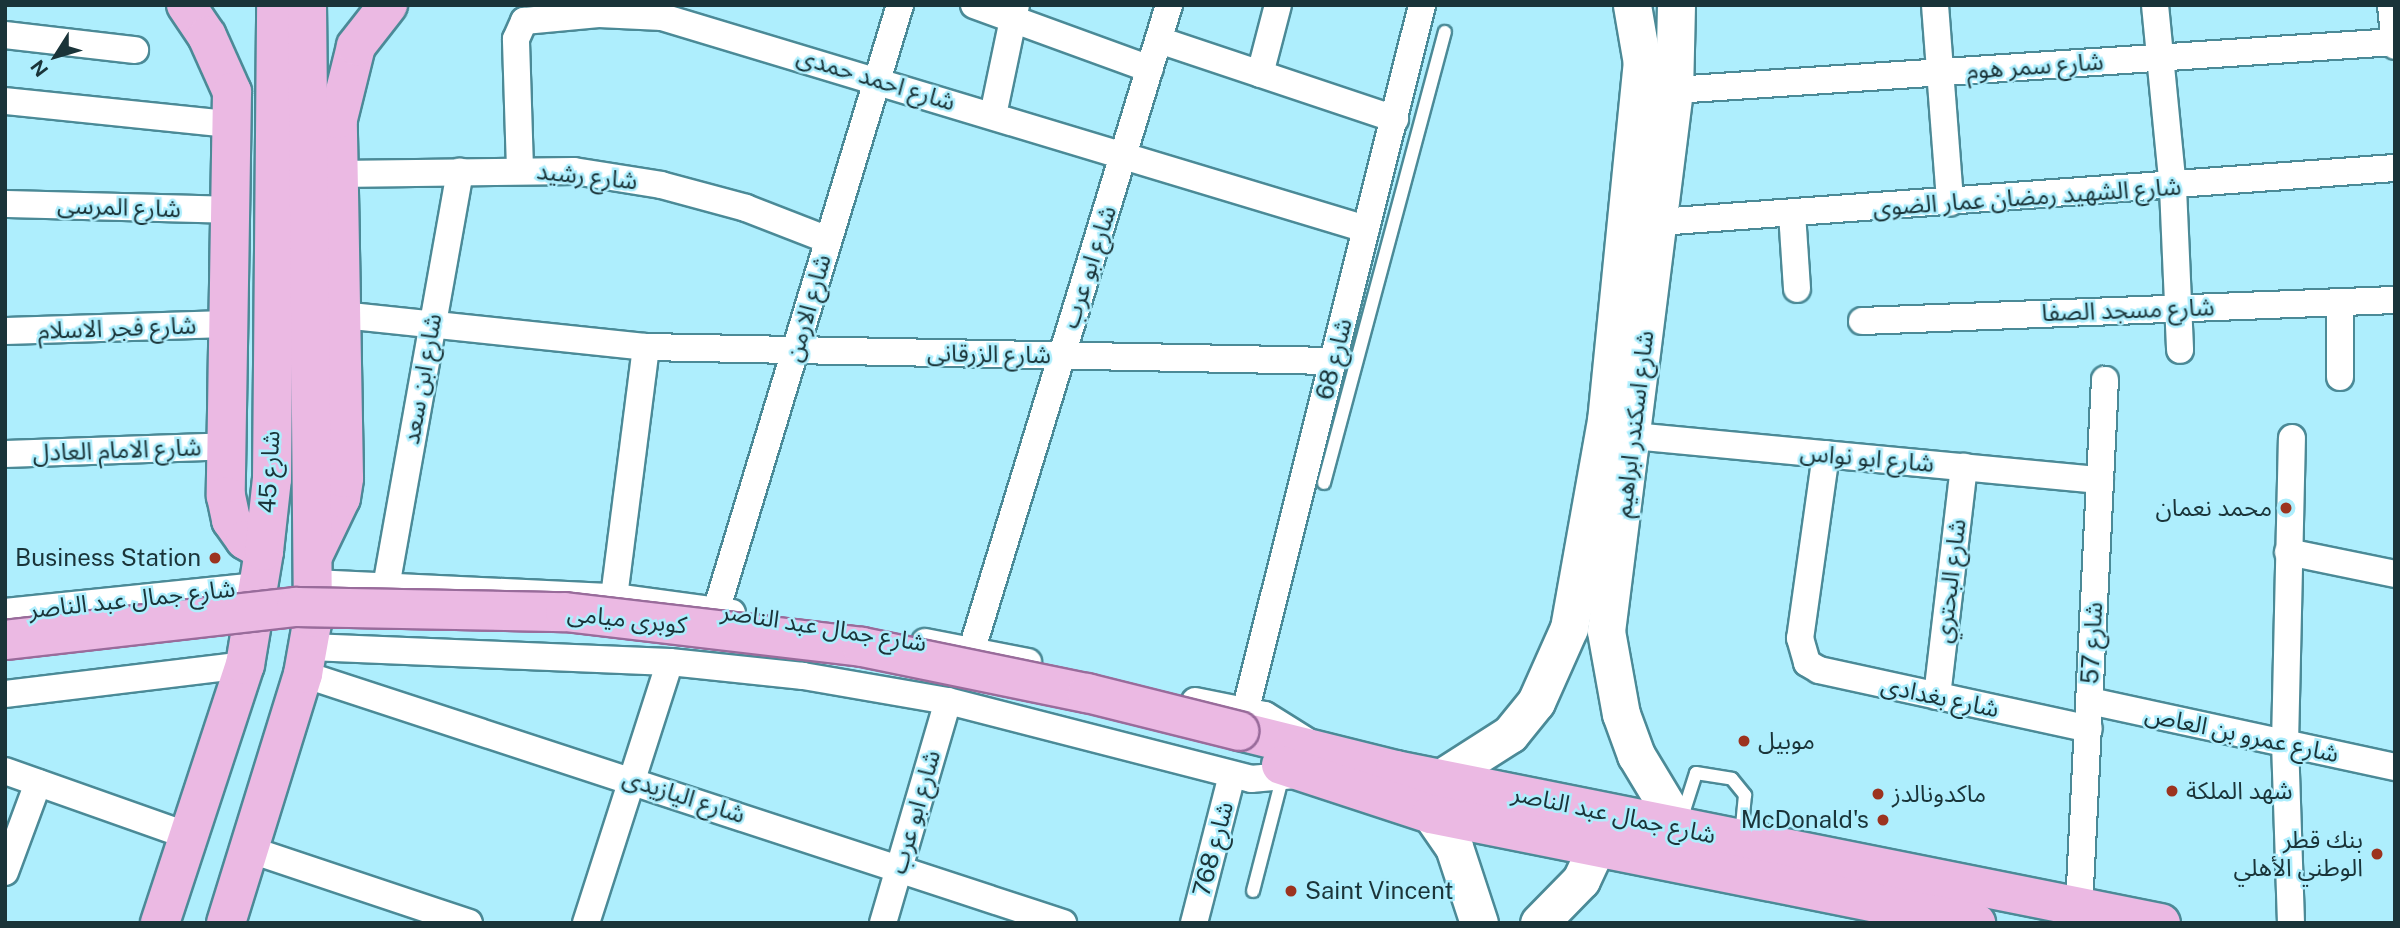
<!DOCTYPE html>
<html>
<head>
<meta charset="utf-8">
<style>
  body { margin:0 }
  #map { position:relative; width:2400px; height:928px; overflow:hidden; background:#aeeefd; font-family:"Public Sans","Noto Sans Arabic",sans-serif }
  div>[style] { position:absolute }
  .roads { filter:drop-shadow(2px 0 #4b8a97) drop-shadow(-2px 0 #4b8a97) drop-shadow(0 2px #4b8a97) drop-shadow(0 -2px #4b8a97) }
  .lane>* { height:12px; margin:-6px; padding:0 6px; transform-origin:6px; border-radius:6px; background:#fff }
  .street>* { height:26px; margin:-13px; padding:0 13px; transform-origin:13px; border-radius:13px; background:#fff }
  .secondary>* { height:37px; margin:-18.5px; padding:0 18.5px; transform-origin:18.5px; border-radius:18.5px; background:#fff }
  .primary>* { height:38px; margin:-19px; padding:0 19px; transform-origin:19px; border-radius:19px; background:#ebb9e3 }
  .bridges { filter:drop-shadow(2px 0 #996c9b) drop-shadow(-2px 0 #996c9b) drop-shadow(0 2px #996c9b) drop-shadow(0 -2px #996c9b) }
  .primary-bridge>* { height:38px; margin:-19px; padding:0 19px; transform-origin:19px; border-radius:19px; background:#ebb9e3 }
  .dots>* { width:19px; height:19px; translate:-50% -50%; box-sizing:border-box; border:4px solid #aeeefd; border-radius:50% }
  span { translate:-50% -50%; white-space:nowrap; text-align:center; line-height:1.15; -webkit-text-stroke:5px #aeeefd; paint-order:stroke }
  .street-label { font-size:24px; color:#1a3439 }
  .poi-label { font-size:24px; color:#1a3439 }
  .right { translate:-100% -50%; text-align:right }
  .left { translate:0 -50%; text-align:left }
  .frame { position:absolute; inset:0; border:7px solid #1a3439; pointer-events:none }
  .north { position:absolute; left:21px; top:21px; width:70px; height:70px; -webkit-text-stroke:5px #aeeefd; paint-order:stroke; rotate:233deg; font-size:19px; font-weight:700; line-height:28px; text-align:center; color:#1a3439 }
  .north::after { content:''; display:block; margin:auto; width:24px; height:32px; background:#1a3439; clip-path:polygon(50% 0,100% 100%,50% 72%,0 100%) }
</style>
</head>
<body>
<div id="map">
  <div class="roads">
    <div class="lane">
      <i style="left:1324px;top:483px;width:467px;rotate:-75deg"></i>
      <i style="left:1682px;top:817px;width:46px;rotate:-72.3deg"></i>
      <i style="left:1696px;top:773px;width:36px;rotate:9deg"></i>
      <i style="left:1732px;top:779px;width:21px;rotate:51deg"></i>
      <i style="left:1745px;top:795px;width:41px;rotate:95.6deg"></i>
      <i style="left:1253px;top:891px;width:116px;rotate:-75.5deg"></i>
    </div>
    <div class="street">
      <i style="left:974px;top:5px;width:187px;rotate:20deg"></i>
      <i style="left:1935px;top:5px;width:198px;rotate:85.6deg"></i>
      <i style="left:2155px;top:5px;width:184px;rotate:84.4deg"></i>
      <i style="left:2173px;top:188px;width:162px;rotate:87.5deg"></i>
      <i style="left:2391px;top:5px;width:41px;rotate:84.4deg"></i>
      <i style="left:5px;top:35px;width:131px;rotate:6.6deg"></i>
      <i style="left:1159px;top:40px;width:249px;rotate:18.5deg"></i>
      <i style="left:1260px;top:74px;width:71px;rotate:-75.4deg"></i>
      <i style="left:1674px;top:90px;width:723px;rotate:-3.81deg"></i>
      <i style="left:5px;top:101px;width:232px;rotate:5.9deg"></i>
      <i style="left:993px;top:115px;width:112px;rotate:-78.2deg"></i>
      <i style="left:520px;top:169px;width:130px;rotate:-91.8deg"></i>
      <i style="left:516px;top:39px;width:20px;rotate:-66deg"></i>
      <i style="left:524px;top:21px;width:75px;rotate:-5.3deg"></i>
      <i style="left:599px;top:14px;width:63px;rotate:2.7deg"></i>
      <i style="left:662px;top:17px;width:735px;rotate:16.76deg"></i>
      <i style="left:337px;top:174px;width:237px;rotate:-0.7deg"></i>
      <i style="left:574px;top:171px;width:88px;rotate:9.1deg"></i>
      <i style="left:661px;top:185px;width:88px;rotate:15.1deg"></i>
      <i style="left:746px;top:208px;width:88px;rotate:21.3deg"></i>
      <i style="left:5px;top:204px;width:228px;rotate:1.5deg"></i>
      <i style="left:1792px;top:213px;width:76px;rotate:86.2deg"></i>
      <i style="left:1659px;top:222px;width:738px;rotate:-4.2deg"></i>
      <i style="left:2340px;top:302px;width:75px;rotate:90deg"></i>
      <i style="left:342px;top:315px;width:306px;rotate:6deg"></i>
      <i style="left:646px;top:347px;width:687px;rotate:1.17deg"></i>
      <i style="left:1862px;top:321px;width:533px;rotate:-2.26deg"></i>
      <i style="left:5px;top:331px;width:224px;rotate:-1.8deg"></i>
      <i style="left:1633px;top:436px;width:469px;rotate:5.4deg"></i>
      <i style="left:5px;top:454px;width:224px;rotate:-2deg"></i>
      <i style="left:1826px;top:454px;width:186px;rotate:98deg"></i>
      <i style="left:1800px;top:638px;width:26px;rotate:74deg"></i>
      <i style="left:1807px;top:663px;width:14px;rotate:30deg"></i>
      <i style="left:1819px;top:670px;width:276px;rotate:12.3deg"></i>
      <i style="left:2288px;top:552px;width:109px;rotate:11.6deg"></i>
      <i style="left:313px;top:583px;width:301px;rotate:2.7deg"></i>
      <i style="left:614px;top:597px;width:119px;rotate:7.7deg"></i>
      <i style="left:386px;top:587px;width:422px;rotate:-79.9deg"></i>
      <i style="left:614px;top:597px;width:252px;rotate:-82.7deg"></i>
      <i style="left:716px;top:611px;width:633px;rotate:-73.11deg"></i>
      <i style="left:5px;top:612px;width:254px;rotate:-5.9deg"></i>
      <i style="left:925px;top:642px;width:105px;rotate:11deg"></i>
      <i style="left:310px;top:647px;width:360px;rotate:2.4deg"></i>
      <i style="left:670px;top:662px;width:134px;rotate:6deg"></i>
      <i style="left:803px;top:676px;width:147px;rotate:9.8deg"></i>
      <i style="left:948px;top:701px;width:313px;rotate:14.4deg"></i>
      <i style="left:1251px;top:779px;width:55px;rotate:-5.2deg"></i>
      <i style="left:972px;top:649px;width:673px;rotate:-72.99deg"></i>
      <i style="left:303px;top:674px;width:800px;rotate:18.14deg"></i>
      <i style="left:5px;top:694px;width:242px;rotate:-6.9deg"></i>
      <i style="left:1937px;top:696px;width:231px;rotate:-83.3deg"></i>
      <i style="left:1195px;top:701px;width:71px;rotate:11.3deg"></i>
      <i style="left:1265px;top:715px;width:51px;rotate:32.1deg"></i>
      <i style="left:2090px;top:701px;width:312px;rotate:12.2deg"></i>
      <i style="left:1245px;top:712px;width:729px;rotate:-75.94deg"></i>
      <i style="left:5px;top:771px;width:195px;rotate:19.5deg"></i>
      <i style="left:248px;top:849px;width:233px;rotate:18.5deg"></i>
      <i style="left:5px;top:872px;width:95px;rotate:-69.7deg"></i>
      <i style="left:2079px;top:907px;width:528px;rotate:-87.18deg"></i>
      <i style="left:586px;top:923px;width:274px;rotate:-72.2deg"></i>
      <i style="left:883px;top:923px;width:231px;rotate:-73.7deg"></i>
      <i style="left:1194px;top:923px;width:153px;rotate:-75.6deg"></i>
      <i style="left:2291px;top:923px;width:179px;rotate:-91.9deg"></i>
      <i style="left:2285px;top:744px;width:306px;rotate:-88.7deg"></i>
    </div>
    <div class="secondary">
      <i style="left:1676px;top:5px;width:85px;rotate:91.3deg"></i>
      <i style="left:1674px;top:90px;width:545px;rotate:97.16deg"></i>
      <i style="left:1606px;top:631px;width:84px;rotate:79.8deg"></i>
      <i style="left:1621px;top:714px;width:44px;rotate:69.9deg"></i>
      <i style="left:1636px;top:755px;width:85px;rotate:58.9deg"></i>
      <i style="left:1441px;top:778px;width:82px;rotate:-32.5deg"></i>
      <i style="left:1510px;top:734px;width:41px;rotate:-50.9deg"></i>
      <i style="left:1536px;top:702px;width:81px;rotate:-66deg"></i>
      <i style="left:1569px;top:628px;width:210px;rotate:-79.9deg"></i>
      <i style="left:1606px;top:421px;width:360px;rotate:-84.3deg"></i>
      <i style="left:1642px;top:63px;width:59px;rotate:-99.8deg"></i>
      <i style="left:1431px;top:814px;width:40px;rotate:55.1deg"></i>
      <i style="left:1454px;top:847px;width:80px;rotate:71.8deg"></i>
      <i style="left:1539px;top:923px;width:60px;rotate:-45.7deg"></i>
      <i style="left:1581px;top:880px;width:33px;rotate:-65deg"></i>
    </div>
    <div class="primary">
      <i style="left:186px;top:5px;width:37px;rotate:56deg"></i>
      <i style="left:207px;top:36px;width:61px;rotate:65.9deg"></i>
      <i style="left:232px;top:92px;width:404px;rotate:90.9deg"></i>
      <i style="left:226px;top:496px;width:25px;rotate:78deg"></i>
      <i style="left:231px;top:520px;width:24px;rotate:55deg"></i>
      <i style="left:245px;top:540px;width:22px;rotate:30deg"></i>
      <i style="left:314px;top:554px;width:62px;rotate:-64.3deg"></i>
      <i style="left:341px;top:498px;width:20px;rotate:-81deg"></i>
      <i style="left:344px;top:478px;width:359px;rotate:-91deg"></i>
      <i style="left:338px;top:119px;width:75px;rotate:-76.1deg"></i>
      <i style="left:356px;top:46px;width:52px;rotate:-52deg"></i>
      <i style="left:1239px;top:731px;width:161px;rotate:14deg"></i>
      <i style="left:1395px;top:770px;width:781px;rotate:11.3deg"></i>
      <i style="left:1281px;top:765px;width:158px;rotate:18.1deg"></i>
      <i style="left:1431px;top:814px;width:556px;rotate:11.31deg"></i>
      <i style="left:160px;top:923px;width:272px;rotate:-71.8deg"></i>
      <i style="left:245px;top:665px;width:116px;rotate:-80.5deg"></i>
      <i style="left:264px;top:551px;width:72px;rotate:-83.7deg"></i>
      <i style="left:272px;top:479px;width:474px;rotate:-89.5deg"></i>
      <i style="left:226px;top:923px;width:261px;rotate:-72.8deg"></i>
      <i style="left:303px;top:674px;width:57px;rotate:-79.9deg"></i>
      <i style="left:313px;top:618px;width:613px;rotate:-90.56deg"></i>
    </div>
  </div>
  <div class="bridges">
    <div class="primary-bridge">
      <i style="left:5px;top:640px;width:293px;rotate:-6.5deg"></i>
      <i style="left:296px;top:607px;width:269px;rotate:1.1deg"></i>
      <i style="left:565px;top:612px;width:299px;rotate:6.7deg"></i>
      <i style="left:862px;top:647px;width:230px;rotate:11.6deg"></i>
      <i style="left:1087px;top:693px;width:157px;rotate:14deg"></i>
    </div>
  </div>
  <div class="dots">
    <i style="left:2286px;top:508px;background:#9c331f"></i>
    <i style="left:215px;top:558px;background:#9c331f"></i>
    <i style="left:1744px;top:741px;background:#9c331f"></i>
    <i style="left:2172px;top:791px;background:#9c331f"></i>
    <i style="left:1878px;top:794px;background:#9c331f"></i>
    <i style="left:1883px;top:820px;background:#9c331f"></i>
    <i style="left:2377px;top:854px;background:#9c331f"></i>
    <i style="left:1291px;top:891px;background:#9c331f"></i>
  </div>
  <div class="street-label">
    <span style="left:2035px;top:66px;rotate:-4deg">شارع سمر هوم</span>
    <span style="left:876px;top:79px;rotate:17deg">شارع احمد حمدى</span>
    <span style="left:587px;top:176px;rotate:6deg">شارع رشيد</span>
    <span style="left:2027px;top:197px;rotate:-4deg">شارع الشهيد رمضان عمار الضوى</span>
    <span style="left:119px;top:207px;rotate:2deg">شارع المرسى</span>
    <span style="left:1089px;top:267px;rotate:-72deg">شارع ابو عرب</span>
    <span style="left:808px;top:308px;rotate:-74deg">شارع الارمن</span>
    <span style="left:2128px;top:310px;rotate:-2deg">شارع مسجد الصفا</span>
    <span style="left:117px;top:328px;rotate:-2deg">شارع فجر الاسلام</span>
    <span style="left:989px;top:354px;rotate:1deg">شارع الزرقانى</span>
    <span style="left:1334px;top:359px;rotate:-76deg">شارع 68</span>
    <span style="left:422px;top:379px;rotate:-80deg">شارع ابن سعد</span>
    <span style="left:1634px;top:424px;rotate:-83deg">شارع اسكندر ابراهيم</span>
    <span style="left:117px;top:450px;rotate:-2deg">شارع الامام العادل</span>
    <span style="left:1867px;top:458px;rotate:5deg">شارع ابو نواس</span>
    <span style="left:269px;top:472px;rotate:-87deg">شارع 45</span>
    <span style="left:1950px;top:581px;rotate:-83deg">شارع البحتري</span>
    <span style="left:132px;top:599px;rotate:-6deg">شارع جمال عبد الناصر</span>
    <span style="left:627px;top:619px;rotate:6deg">كوبرى ميامى</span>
    <span style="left:824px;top:627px;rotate:9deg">شارع جمال عبد الناصر</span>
    <span style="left:2092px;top:643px;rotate:-87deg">شارع 57</span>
    <span style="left:1940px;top:697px;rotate:12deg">شارع بغدادى</span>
    <span style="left:2242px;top:734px;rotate:12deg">شارع عمرو بن العاص</span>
    <span style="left:684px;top:796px;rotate:18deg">شارع اليازيدى</span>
    <span style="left:915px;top:812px;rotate:-74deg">شارع ابو عرب</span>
    <span style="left:1614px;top:814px;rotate:12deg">شارع جمال عبد الناصر</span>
    <span style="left:1213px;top:849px;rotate:-75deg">شارع 768</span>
  </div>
  <div class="poi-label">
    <span class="right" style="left:2272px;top:508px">محمد نعمان</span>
    <span class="right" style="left:201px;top:558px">Business Station</span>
    <span class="left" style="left:1758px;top:741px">موبيل</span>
    <span class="left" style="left:2186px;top:791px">شهد الملكة</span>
    <span class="left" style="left:1892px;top:794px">ماكدونالدز</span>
    <span class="right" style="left:1869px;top:820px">McDonald's</span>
    <span class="right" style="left:2363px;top:854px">بنك قطر<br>الوطني الأهلي</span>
    <span class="left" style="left:1305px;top:891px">Saint Vincent</span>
  </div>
  <div class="frame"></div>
  <div class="north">N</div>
</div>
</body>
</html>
